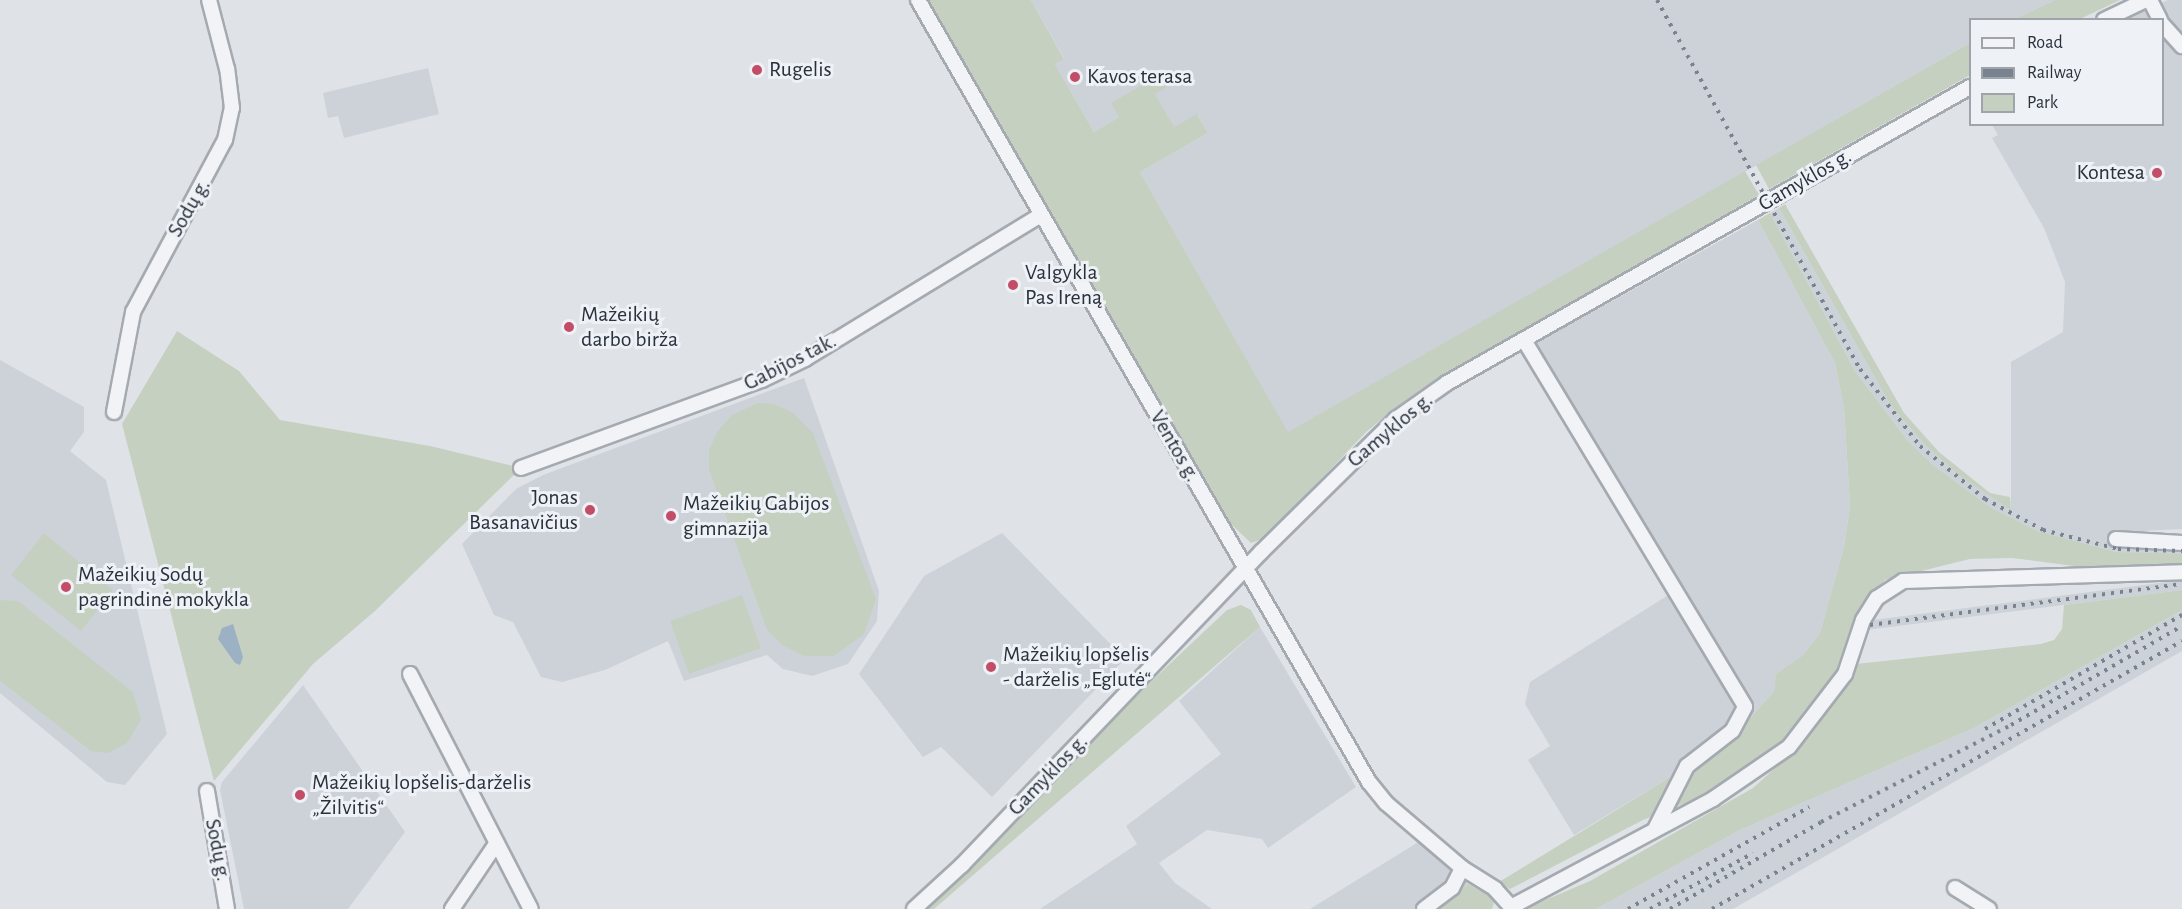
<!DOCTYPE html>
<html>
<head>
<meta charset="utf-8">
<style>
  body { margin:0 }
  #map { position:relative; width:2182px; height:909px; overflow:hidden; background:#dfe3e7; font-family:"Alegreya Sans",sans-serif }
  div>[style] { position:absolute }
  .built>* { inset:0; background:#cdd2d9 }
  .green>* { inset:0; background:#c6d0c1 }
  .water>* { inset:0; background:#9cb2c4 }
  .roads { filter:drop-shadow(2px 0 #a5aab1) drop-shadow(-2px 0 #a5aab1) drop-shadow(0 2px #a5aab1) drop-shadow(0 -2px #a5aab1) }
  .minor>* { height:14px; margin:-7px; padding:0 7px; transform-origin:7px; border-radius:7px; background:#f1f3f6 }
  .rail>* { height:4px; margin-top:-2px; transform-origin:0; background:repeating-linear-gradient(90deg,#79838f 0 3px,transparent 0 9px) }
  .dots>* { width:16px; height:16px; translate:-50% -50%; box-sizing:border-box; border:3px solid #eef1f5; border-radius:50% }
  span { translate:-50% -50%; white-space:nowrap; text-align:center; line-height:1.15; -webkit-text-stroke:6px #eef1f5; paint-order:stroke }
  .poi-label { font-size:22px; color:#29313d }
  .left { translate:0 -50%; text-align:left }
  .right { translate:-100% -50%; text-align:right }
  .street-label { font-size:22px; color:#29313d }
  .legend { position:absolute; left:1969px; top:18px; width:195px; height:108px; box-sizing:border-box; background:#eef1f5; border:2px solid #9fa4ab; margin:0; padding:8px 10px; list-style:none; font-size:18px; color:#29313d }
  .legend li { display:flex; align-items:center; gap:12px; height:30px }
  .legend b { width:30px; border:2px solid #9fa4ab }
</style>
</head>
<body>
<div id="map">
  <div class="built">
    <i style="clip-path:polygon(1031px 0,2055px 0,2015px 19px,1970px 20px,1970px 43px,1288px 433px,1140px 172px,1208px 133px,1198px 115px,1174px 128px,1112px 103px,1119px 117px,1094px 132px,1055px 64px,1064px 58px)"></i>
    <i style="clip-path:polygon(2168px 0,2182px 0,2182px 529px,2121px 532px,2119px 546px,2182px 549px,2182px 554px,2156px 555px,2116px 552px,2038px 531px,1990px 507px,1933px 465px,1907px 440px,1855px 371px,1770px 213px,1779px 208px,1891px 406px,1926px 446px,1960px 476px,2011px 509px,2011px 362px,2063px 332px,2065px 282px,2044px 228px,1992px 138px,1998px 135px,1992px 125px,2162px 124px,2162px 20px,2125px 19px)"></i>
    <i style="clip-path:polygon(428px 68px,439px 114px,344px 138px,338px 116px,328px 118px,323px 93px)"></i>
    <i style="clip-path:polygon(1758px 220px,1835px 363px,1844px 408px,1850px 506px,1844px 547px,1820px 633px,1803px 655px,1776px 674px,1774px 691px,1744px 725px,1693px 771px,1672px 776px,1574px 835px,1528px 760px,1550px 746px,1525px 704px,1530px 682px,1678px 589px,1531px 346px)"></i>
    <i style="clip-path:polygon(0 360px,84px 407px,84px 432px,70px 451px,106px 480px,167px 734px,125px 785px,107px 782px,0 693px)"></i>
    <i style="clip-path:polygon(804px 378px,879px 591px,877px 621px,848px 664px,812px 676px,783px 669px,767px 655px,684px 681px,668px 641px,605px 670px,562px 682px,541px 677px,513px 622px,494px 615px,462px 544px,516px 489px,543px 475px)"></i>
    <i style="clip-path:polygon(1002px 533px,1125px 659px,992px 797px,941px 747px,923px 757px,859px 674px,924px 576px)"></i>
    <i style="clip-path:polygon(2182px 580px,2182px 590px,1866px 630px,1865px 621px)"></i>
    <i style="clip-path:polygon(2182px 610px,2182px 651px,1733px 909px,1596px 909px,1740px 830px,1976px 727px)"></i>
    <i style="clip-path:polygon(1260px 627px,1356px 787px,1268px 848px,1262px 839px,1207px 830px,1159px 863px,1175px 883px,1212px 909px,1040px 909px,1137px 844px,1126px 826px,1221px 754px,1179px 701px)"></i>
    <i style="clip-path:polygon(303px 685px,405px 832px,348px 909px,244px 909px,220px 790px,222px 782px)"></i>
    <i style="clip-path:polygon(1420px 841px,1468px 884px,1433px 909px,1310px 909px)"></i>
  </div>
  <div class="green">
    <i style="clip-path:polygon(926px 0,1031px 0,1064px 59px,1055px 64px,1094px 132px,1119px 117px,1111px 103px,1160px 75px,1167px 87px,1155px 94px,1174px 127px,1197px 114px,1208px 133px,1140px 172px,1288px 432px,1745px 171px,1759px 195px,1438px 378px,1396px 407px,1366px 432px,1265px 538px,1251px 543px,1231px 524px)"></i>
    <i style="clip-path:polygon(2055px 0,2120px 0,2080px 19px,2015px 19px)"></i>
    <i style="clip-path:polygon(1970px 43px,1970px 75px,1769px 189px,1756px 165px)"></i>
    <i style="clip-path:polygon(1785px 204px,1904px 413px,1939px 452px,1990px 493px,2010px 497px,2011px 510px,1960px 476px,1926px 446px,1891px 406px,1779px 208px)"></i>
    <i style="clip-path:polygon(1770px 213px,1855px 371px,1907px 440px,1933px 465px,1990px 507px,2038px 531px,2116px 552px,2182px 554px,2182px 566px,2105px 570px,2012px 558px,1970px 559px,1885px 580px,1859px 614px,1841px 663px,1791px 737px,1766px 757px,1693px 800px,1643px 820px,1510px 889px,1499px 882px,1672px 776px,1693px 771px,1744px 725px,1774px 691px,1776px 674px,1803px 655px,1820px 633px,1844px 547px,1850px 506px,1844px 408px,1835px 363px,1758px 220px)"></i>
    <i style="clip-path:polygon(177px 331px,239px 371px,280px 420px,430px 446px,521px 468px,375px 611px,313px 664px,214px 781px,122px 424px)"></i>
    <i style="clip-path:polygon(758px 403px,774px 404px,792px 412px,813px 433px,876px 599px,864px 634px,834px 656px,804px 656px,782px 645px,767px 630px,709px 469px,709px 450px,717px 432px,732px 415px)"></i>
    <i style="clip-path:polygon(44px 533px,113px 590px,81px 631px,11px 575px)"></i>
    <i style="clip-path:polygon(2182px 590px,2182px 610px,1976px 727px,1740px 830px,1596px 909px,1524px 909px,1590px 881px,1753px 788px,1807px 739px,1856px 664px,2041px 644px,2054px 640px,2062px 629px,2064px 605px)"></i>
    <i style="clip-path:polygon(742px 595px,761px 648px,689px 674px,670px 621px)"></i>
    <i style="clip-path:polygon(0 600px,18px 601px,133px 692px,141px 720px,127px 743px,108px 753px,91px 751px,0 681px)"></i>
    <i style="clip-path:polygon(1241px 605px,1251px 610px,1260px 627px,934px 909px,926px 909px,1158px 675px,1227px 610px)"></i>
    <i style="clip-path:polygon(1468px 884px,1488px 895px,1494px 902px,1492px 909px,1433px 909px)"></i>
  </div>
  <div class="water">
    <i style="clip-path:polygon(233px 624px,243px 657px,240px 665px,235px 663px,218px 639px,222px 628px)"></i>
  </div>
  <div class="roads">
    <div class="minor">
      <i style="left:918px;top:0;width:903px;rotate:60.03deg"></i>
      <i style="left:1369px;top:782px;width:27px;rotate:51deg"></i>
      <i style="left:1386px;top:803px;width:100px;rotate:40.5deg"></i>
      <i style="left:1462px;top:868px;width:39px;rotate:32deg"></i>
      <i style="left:1495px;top:889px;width:24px;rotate:48deg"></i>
      <i style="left:1511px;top:907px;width:229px;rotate:-28.1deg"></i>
      <i style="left:1713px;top:799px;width:92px;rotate:-34.4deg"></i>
      <i style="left:1789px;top:747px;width:92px;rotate:-52.5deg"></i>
      <i style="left:1845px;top:674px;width:57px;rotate:-71.6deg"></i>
      <i style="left:1863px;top:620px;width:26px;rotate:-58deg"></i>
      <i style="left:1877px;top:598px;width:31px;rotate:-33deg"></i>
      <i style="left:1903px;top:581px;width:279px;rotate:-1.8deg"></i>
      <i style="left:2150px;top:0;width:22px;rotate:63deg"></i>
      <i style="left:2104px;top:20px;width:47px;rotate:-25.5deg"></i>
      <i style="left:2162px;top:24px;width:30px;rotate:48deg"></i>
      <i style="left:1524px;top:340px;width:428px;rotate:58.9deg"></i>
      <i style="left:1745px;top:707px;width:27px;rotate:118deg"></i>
      <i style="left:1732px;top:731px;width:57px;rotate:142.1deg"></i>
      <i style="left:1687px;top:766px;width:71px;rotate:116.9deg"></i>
      <i style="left:114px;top:412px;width:102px;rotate:-79.2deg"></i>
      <i style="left:133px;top:312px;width:195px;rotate:-61.9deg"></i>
      <i style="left:225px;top:140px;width:33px;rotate:-78deg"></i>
      <i style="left:232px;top:108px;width:39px;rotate:-97deg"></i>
      <i style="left:227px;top:69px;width:71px;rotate:-104.6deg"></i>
      <i style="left:521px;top:468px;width:257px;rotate:-20.1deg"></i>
      <i style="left:762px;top:380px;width:48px;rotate:-26deg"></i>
      <i style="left:805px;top:359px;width:276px;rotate:-31.4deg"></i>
      <i style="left:2116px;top:539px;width:66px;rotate:3.5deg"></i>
      <i style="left:410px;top:674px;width:264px;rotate:62.8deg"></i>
      <i style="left:207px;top:791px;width:120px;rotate:80.4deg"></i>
      <i style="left:1955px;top:888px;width:40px;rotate:32deg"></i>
      <i style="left:452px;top:909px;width:78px;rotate:-55.9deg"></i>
      <i style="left:914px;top:909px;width:65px;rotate:-42.5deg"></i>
      <i style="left:962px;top:865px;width:433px;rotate:-46.3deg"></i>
      <i style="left:1261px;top:552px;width:190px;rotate:-44.6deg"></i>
      <i style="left:1396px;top:419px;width:62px;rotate:-35.2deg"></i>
      <i style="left:1447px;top:383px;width:601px;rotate:-29.51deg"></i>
      <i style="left:1424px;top:909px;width:35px;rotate:-37deg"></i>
      <i style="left:1452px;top:888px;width:22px;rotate:-63deg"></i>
    </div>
  </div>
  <div class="rail">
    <i style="left:1657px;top:0;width:421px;rotate:61.2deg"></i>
    <i style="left:1860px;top:369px;width:98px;rotate:52.1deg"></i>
    <i style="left:1920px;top:446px;width:84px;rotate:39.2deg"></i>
    <i style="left:1985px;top:499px;width:66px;rotate:28.1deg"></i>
    <i style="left:2043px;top:530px;width:77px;rotate:14.2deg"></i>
    <i style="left:2118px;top:549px;width:64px;rotate:1.8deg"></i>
    <i style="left:1870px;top:625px;width:315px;rotate:-7.5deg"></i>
    <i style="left:1985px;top:729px;width:228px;rotate:-30.1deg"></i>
    <i style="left:1628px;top:909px;width:208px;rotate:-29.4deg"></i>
    <i style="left:1650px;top:909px;width:117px;rotate:-28.5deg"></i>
    <i style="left:1670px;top:909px;width:174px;rotate:-29.9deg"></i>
    <i style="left:1821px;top:822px;width:213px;rotate:-27deg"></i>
    <i style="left:2011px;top:725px;width:198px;rotate:-30.1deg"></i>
    <i style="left:1712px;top:909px;width:541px;rotate:-29.69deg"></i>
  </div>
  <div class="dots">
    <i style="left:757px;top:70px;background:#c34d66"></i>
    <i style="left:1075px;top:77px;background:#c34d66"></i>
    <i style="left:2157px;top:173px;background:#c34d66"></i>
    <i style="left:1013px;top:285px;background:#c34d66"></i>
    <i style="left:569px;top:327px;background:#c34d66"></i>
    <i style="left:590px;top:510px;background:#c34d66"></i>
    <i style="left:671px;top:516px;background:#c34d66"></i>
    <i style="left:66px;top:587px;background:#c34d66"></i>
    <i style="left:991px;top:667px;background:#c34d66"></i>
    <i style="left:300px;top:795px;background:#c34d66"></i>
  </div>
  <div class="poi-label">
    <span class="left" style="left:769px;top:70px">Rugelis</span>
    <span class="left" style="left:1087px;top:77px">Kavos terasa</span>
    <span class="right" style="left:2145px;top:173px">Kontesa</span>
    <span class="left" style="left:1025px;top:285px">Valgykla<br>Pas Ireną</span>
    <span class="left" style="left:581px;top:327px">Mažeikių<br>darbo birža</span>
    <span class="right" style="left:578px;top:510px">Jonas<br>Basanavičius</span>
    <span class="left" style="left:683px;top:516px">Mažeikių Gabijos<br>gimnazija</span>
    <span class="left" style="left:78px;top:587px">Mažeikių Sodų<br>pagrindinė mokykla</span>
    <span class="left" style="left:1003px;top:667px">Mažeikių lopšelis<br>- darželis „Eglutė“</span>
    <span class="left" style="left:312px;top:795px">Mažeikių lopšelis-darželis<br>„Žilvitis“</span>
  </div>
  <div class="street-label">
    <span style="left:1805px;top:180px;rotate:-30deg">Gamyklos g.</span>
    <span style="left:189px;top:208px;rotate:-60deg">Sodų g.</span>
    <span style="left:790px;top:362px;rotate:-27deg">Gabijos tak.</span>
    <span style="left:1390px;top:430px;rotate:-40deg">Gamyklos g.</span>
    <span style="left:1175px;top:446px;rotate:60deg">Ventos g.</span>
    <span style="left:1048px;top:775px;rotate:-46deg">Gamyklos g.</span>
    <span style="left:218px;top:850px;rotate:79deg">Sodų g.</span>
  </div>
  <ul class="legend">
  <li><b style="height:8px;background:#f1f3f6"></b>Road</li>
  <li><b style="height:8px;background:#79838f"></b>Railway</li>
  <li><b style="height:16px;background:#c6d0c1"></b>Park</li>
  </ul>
</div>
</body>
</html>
